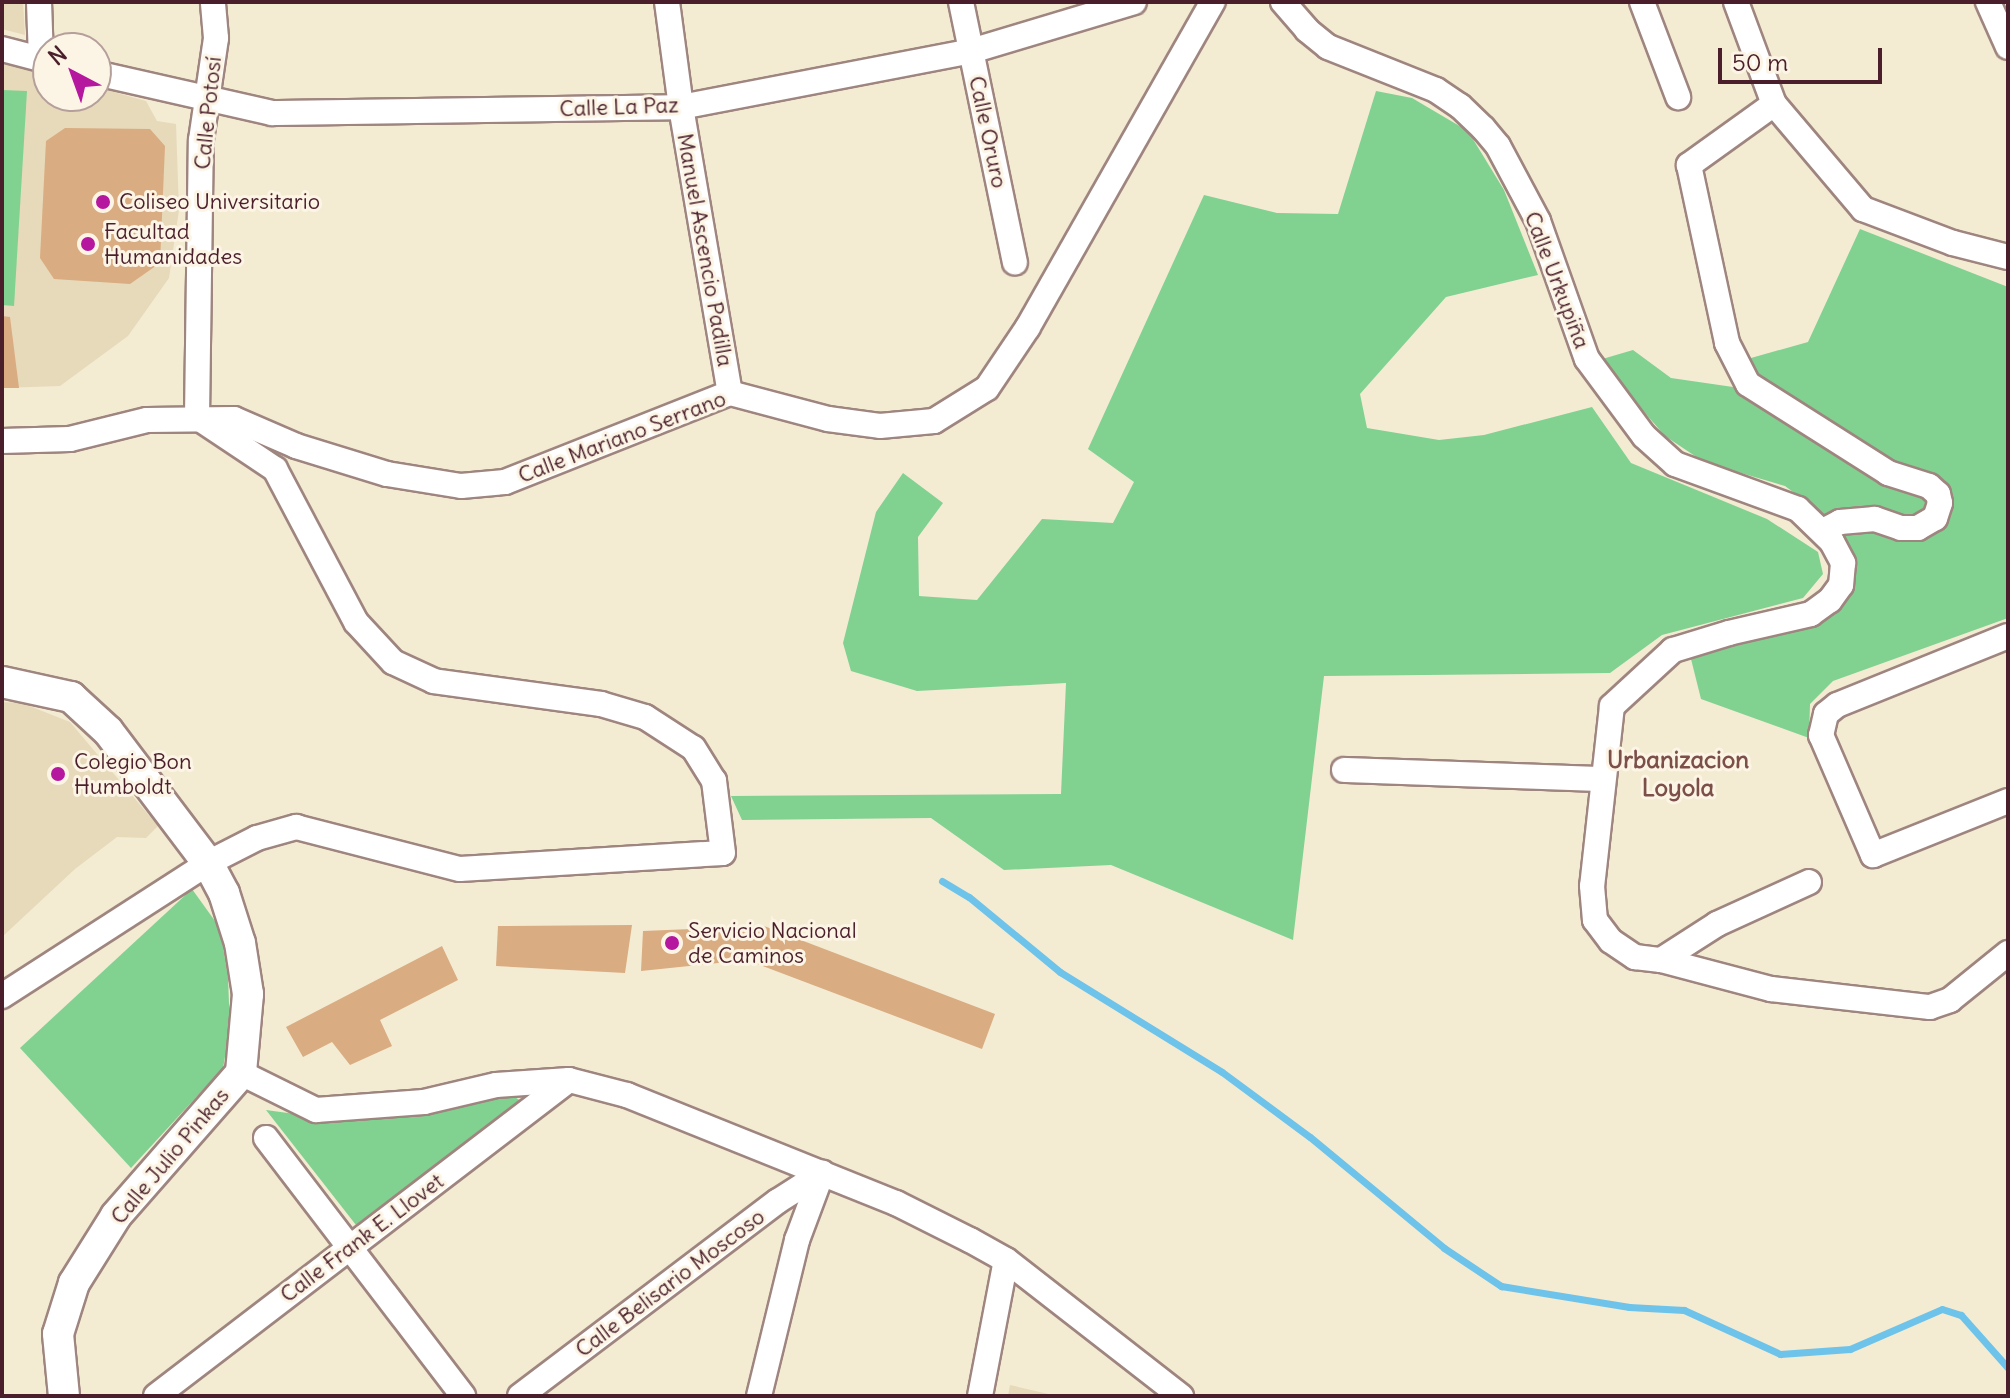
<!DOCTYPE html>
<html>
<head>
<meta charset="utf-8">
<style>
  body { margin:0 }
  #map { position:relative; width:2010px; height:1398px; overflow:hidden; background:#f4ebd3; font-family:Delius,sans-serif }
  div>[style] { position:absolute }
  .built>* { inset:0; background:#e6daba }
  .green>* { inset:0; background:#81d191 }
  .stream>* { height:7px; margin:-3.5px; padding:0 3.5px; transform-origin:3.5px; border-radius:3.5px; background:#6dc3ea }
  .building>* { inset:0; background:#d9ac81 }
  .roads { filter:drop-shadow(2px 0 #9f857f) drop-shadow(-2px 0 #9f857f) drop-shadow(0 2px #9f857f) drop-shadow(0 -2px #9f857f) }
  .minor>* { height:24px; margin:-12px; padding:0 12px; transform-origin:12px; border-radius:12px; background:#fff }
  .tertiary>* { height:30px; margin:-15px; padding:0 15px; transform-origin:15px; border-radius:15px; background:#fff }
  .dots>* { width:22px; height:22px; translate:-50% -50%; box-sizing:border-box; border:4px solid #fcf5e5; border-radius:50% }
  span { translate:-50% -50%; white-space:nowrap; text-align:center; line-height:1.15; -webkit-text-stroke:6px #fcf5e5; paint-order:stroke }
  .street-label { font-size:22px; color:#4a1f2b }
  .poi-label { font-size:22px; color:#4a1f2b }
  .left { translate:0 -50%; text-align:left }
  .neighbourhood-label { font-size:24px; color:#7c5049; font-weight:700 }
  .frame { position:absolute; inset:0; border:4px solid #4a1f2b; pointer-events:none }
  .north { position:absolute; left:32px; top:32px; width:80px; height:80px; box-sizing:border-box; background:#fcf5e5; border:2px solid #b59f9b; border-radius:50%; rotate:319deg; font-size:22px; font-weight:700; line-height:32px; text-align:center; color:#4a1f2b }
  .north::after { content:''; display:block; margin:auto; width:28px; height:36px; background:#b5179e; clip-path:polygon(50% 0,100% 100%,50% 72%,0 100%) }
  .scale { position:absolute; left:1718px; top:48px; width:164px; height:36px; box-sizing:border-box; border:4px solid #4a1f2b; border-top:0; padding-left:10px; font-size:24px; line-height:28px; white-space:nowrap; color:#4a1f2b; -webkit-text-stroke:6px #fcf5e5; paint-order:stroke }
</style>
</head>
<body>
<div id="map">
  <div class="built">
    <i style="clip-path:polygon(2px 2px,23px 2px,25px 35px,2px 29px)"></i>
    <i style="clip-path:polygon(2px 62px,48px 74px,48px 96px,96px 96px,96px 87px,146px 101px,157px 121px,176px 124px,179px 210px,169px 278px,128px 336px,60px 386px,2px 388px)"></i>
    <i style="clip-path:polygon(2px 702px,22px 703px,70px 722px,158px 826px,146px 838px,117px 837px,75px 869px,2px 937px)"></i>
    <i style="clip-path:polygon(1010px 1385px,1057px 1396px,1008px 1396px)"></i>
  </div>
  <div class="green">
    <i style="clip-path:polygon(2px 90px,27px 91px,14px 306px,2px 305px)"></i>
    <i style="clip-path:polygon(1376px 91px,1412px 98px,1468px 131px,1504px 190px,1538px 275px,1446px 297px,1360px 394px,1367px 428px,1439px 440px,1484px 435px,1592px 407px,1631px 463px,1767px 519px,1818px 552px,1823px 574px,1803px 598px,1662px 635px,1610px 673px,1324px 676px,1293px 940px,1111px 865px,1004px 870px,931px 818px,742px 820px,731px 796px,1061px 794px,1066px 683px,917px 691px,851px 671px,843px 643px,876px 512px,903px 473px,943px 503px,918px 537px,919px 596px,977px 600px,1042px 519px,1113px 523px,1134px 482px,1088px 449px,1204px 195px,1277px 213px,1338px 214px)"></i>
    <i style="clip-path:polygon(1860px 229px,2008px 287px,2008px 618px,1833px 681px,1810px 704px,1809px 738px,1701px 699px,1690px 655px,1807px 624px,1846px 563px,1832px 521px,1785px 486px,1704px 462px,1665px 436px,1599px 360px,1633px 350px,1671px 378px,1733px 387px,1751px 358px,1808px 342px)"></i>
    <i style="clip-path:polygon(192px 889px,220px 928px,228px 977px,230px 1030px,223px 1068px,131px 1168px,20px 1048px)"></i>
    <i style="clip-path:polygon(496px 1096px,513px 1096px,521px 1101px,356px 1225px,266px 1110px,324px 1118px,400px 1118px)"></i>
  </div>
  <div class="stream">
    <i style="left:942px;top:881px;width:31px;rotate:31deg"></i>
    <i style="left:969px;top:897px;width:118px;rotate:39.5deg"></i>
    <i style="left:1060px;top:972px;width:190px;rotate:31.7deg"></i>
    <i style="left:1222px;top:1072px;width:109px;rotate:36.5deg"></i>
    <i style="left:1310px;top:1137px;width:174px;rotate:39.6deg"></i>
    <i style="left:1444px;top:1248px;width:69px;rotate:33.7deg"></i>
    <i style="left:1501px;top:1286px;width:130px;rotate:9.3deg"></i>
    <i style="left:1629px;top:1307px;width:55px;rotate:3.1deg"></i>
    <i style="left:1684px;top:1310px;width:106px;rotate:24.6deg"></i>
    <i style="left:1780px;top:1354px;width:70px;rotate:-4.1deg"></i>
    <i style="left:1850px;top:1349px;width:100px;rotate:-23.5deg"></i>
    <i style="left:1942px;top:1309px;width:20px;rotate:18deg"></i>
    <i style="left:1961px;top:1315px;width:71px;rotate:48.4deg"></i>
  </div>
  <div class="building">
    <i style="clip-path:polygon(65px 128px,150px 129px,165px 146px,160px 263px,130px 284px,54px 279px,40px 258px,46px 141px)"></i>
    <i style="clip-path:polygon(2px 316px,10px 317px,19px 388px,2px 388px)"></i>
    <i style="clip-path:polygon(632px 925px,625px 973px,496px 966px,498px 926px)"></i>
    <i style="clip-path:polygon(764px 926px,995px 1014px,982px 1049px,747px 960px,641px 971px,643px 931px)"></i>
    <i style="clip-path:polygon(442px 946px,458px 980px,380px 1020px,392px 1046px,350px 1065px,332px 1042px,303px 1057px,286px 1027px)"></i>
  </div>
  <div class="roads">
    <div class="minor">
      <i style="left:39px;top:2px;width:57px;rotate:88deg"></i>
      <i style="left:667px;top:2px;width:106px;rotate:82.4deg"></i>
      <i style="left:681px;top:107px;width:290px;rotate:80.3deg"></i>
      <i style="left:961px;top:2px;width:266px;rotate:78.3deg"></i>
      <i style="left:1283px;top:2px;width:37px;rotate:49deg"></i>
      <i style="left:1307px;top:30px;width:27px;rotate:39deg"></i>
      <i style="left:1328px;top:47px;width:116px;rotate:21.7deg"></i>
      <i style="left:1436px;top:90px;width:29px;rotate:34deg"></i>
      <i style="left:1460px;top:106px;width:32px;rotate:44deg"></i>
      <i style="left:1483px;top:128px;width:23px;rotate:50deg"></i>
      <i style="left:1498px;top:146px;width:85px;rotate:61.9deg"></i>
      <i style="left:1538px;top:221px;width:146px;rotate:70.5deg"></i>
      <i style="left:1587px;top:359px;width:96px;rotate:53.5deg"></i>
      <i style="left:1644px;top:436px;width:42px;rotate:42.1deg"></i>
      <i style="left:1675px;top:464px;width:131px;rotate:20.1deg"></i>
      <i style="left:1798px;top:509px;width:47px;rotate:44.1deg"></i>
      <i style="left:1832px;top:542px;width:24px;rotate:62deg"></i>
      <i style="left:1843px;top:563px;width:22px;rotate:95deg"></i>
      <i style="left:1841px;top:585px;width:19px;rotate:126deg"></i>
      <i style="left:1830px;top:600px;width:24px;rotate:144deg"></i>
      <i style="left:1811px;top:614px;width:84px;rotate:167deg"></i>
      <i style="left:1729px;top:633px;width:59px;rotate:163.1deg"></i>
      <i style="left:1673px;top:650px;width:83px;rotate:137.4deg"></i>
      <i style="left:1612px;top:706px;width:181px;rotate:96.3deg"></i>
      <i style="left:1592px;top:886px;width:34px;rotate:85deg"></i>
      <i style="left:1595px;top:920px;width:26px;rotate:53deg"></i>
      <i style="left:1611px;top:941px;width:29px;rotate:34deg"></i>
      <i style="left:1635px;top:957px;width:26px;rotate:7deg"></i>
      <i style="left:1661px;top:960px;width:67px;rotate:-32.7deg"></i>
      <i style="left:1717px;top:924px;width:101px;rotate:-24.5deg"></i>
      <i style="left:1642px;top:2px;width:102px;rotate:69.2deg"></i>
      <i style="left:1736px;top:2px;width:109px;rotate:69.6deg"></i>
      <i style="left:1774px;top:104px;width:138px;rotate:49.7deg"></i>
      <i style="left:1863px;top:209px;width:96px;rotate:20.7deg"></i>
      <i style="left:1953px;top:243px;width:57px;rotate:14.3deg"></i>
      <i style="left:1988px;top:2px;width:49px;rotate:66deg"></i>
      <i style="left:2px;top:49px;width:48px;rotate:14.6deg"></i>
      <i style="left:96px;top:73px;width:180px;rotate:12.8deg"></i>
      <i style="left:272px;top:113px;width:409px;rotate:-0.8deg"></i>
      <i style="left:681px;top:107px;width:295px;rotate:-10.9deg"></i>
      <i style="left:971px;top:51px;width:170px;rotate:-16.7deg"></i>
      <i style="left:1774px;top:104px;width:105px;rotate:144.3deg"></i>
      <i style="left:1689px;top:165px;width:182px;rotate:77.9deg"></i>
      <i style="left:1727px;top:343px;width:46px;rotate:62.9deg"></i>
      <i style="left:1748px;top:384px;width:166px;rotate:32.4deg"></i>
      <i style="left:1888px;top:473px;width:43px;rotate:17.6deg"></i>
      <i style="left:1929px;top:486px;width:12px;rotate:42deg"></i>
      <i style="left:1938px;top:494px;width:9px;rotate:77deg"></i>
      <i style="left:1940px;top:503px;width:16px;rotate:108deg"></i>
      <i style="left:1935px;top:518px;width:20px;rotate:150deg"></i>
      <i style="left:1918px;top:528px;width:17px;rotate:180deg"></i>
      <i style="left:1901px;top:528px;width:28px;rotate:-161deg"></i>
      <i style="left:1875px;top:519px;width:35px;rotate:175deg"></i>
      <i style="left:1840px;top:522px;width:19px;rotate:152deg"></i>
      <i style="left:2px;top:441px;width:68px;rotate:-1.7deg"></i>
      <i style="left:70px;top:439px;width:79px;rotate:-13.9deg"></i>
      <i style="left:147px;top:420px;width:87px;rotate:-0.7deg"></i>
      <i style="left:234px;top:419px;width:68px;rotate:23.5deg"></i>
      <i style="left:296px;top:446px;width:95px;rotate:17.1deg"></i>
      <i style="left:387px;top:474px;width:75px;rotate:9.2deg"></i>
      <i style="left:461px;top:486px;width:44px;rotate:-5.2deg"></i>
      <i style="left:505px;top:482px;width:242px;rotate:-21.6deg"></i>
      <i style="left:730px;top:393px;width:101px;rotate:14.9deg"></i>
      <i style="left:828px;top:419px;width:52px;rotate:7.7deg"></i>
      <i style="left:880px;top:426px;width:54px;rotate:-5.3deg"></i>
      <i style="left:934px;top:421px;width:62px;rotate:-31.9deg"></i>
      <i style="left:987px;top:388px;width:73px;rotate:-56.1deg"></i>
      <i style="left:1028px;top:327px;width:374px;rotate:-60.4deg"></i>
      <i style="left:2008px;top:636px;width:184px;rotate:158deg"></i>
      <i style="left:1837px;top:705px;width:14px;rotate:141deg"></i>
      <i style="left:1826px;top:714px;width:22px;rotate:103deg"></i>
      <i style="left:1821px;top:735px;width:131px;rotate:66.6deg"></i>
      <i style="left:1873px;top:855px;width:145px;rotate:-21.8deg"></i>
      <i style="left:1344px;top:770px;width:257px;rotate:2deg"></i>
      <i style="left:1661px;top:960px;width:114px;rotate:14.8deg"></i>
      <i style="left:1771px;top:989px;width:160px;rotate:6.5deg"></i>
      <i style="left:1930px;top:1007px;width:21px;rotate:-19deg"></i>
      <i style="left:1950px;top:1000px;width:75px;rotate:-39deg"></i>
      <i style="left:2px;top:996px;width:245px;rotate:-32.8deg"></i>
      <i style="left:208px;top:863px;width:55px;rotate:-27deg"></i>
      <i style="left:257px;top:838px;width:41px;rotate:-15.8deg"></i>
      <i style="left:296px;top:827px;width:169px;rotate:14.4deg"></i>
      <i style="left:460px;top:869px;width:263px;rotate:-3.5deg"></i>
      <i style="left:723px;top:853px;width:73px;rotate:-97.1deg"></i>
      <i style="left:714px;top:781px;width:39px;rotate:-122deg"></i>
      <i style="left:693px;top:748px;width:57px;rotate:-147.1deg"></i>
      <i style="left:645px;top:717px;width:46px;rotate:-163.5deg"></i>
      <i style="left:601px;top:704px;width:169px;rotate:-172.2deg"></i>
      <i style="left:434px;top:681px;width:45px;rotate:-155.1deg"></i>
      <i style="left:393px;top:662px;width:54px;rotate:-132.8deg"></i>
      <i style="left:356px;top:622px;width:173px;rotate:-117.9deg"></i>
      <i style="left:275px;top:469px;width:94px;rotate:-146.3deg"></i>
      <i style="left:197px;top:417px;width:277px;rotate:-89.2deg"></i>
      <i style="left:201px;top:140px;width:103px;rotate:-81.6deg"></i>
      <i style="left:216px;top:38px;width:36px;rotate:-95deg"></i>
      <i style="left:241px;top:1073px;width:84px;rotate:26.3deg"></i>
      <i style="left:316px;top:1110px;width:108px;rotate:-4.2deg"></i>
      <i style="left:424px;top:1102px;width:74px;rotate:-13.3deg"></i>
      <i style="left:496px;top:1085px;width:73px;rotate:-3.9deg"></i>
      <i style="left:569px;top:1080px;width:60px;rotate:14.5deg"></i>
      <i style="left:627px;top:1095px;width:290px;rotate:21.9deg"></i>
      <i style="left:896px;top:1203px;width:83px;rotate:26.6deg"></i>
      <i style="left:970px;top:1240px;width:41px;rotate:29.1deg"></i>
      <i style="left:1006px;top:1260px;width:222px;rotate:37.9deg"></i>
      <i style="left:266px;top:1138px;width:325px;rotate:52.6deg"></i>
      <i style="left:156px;top:1396px;width:520px;rotate:-37.42deg"></i>
      <i style="left:520px;top:1396px;width:323px;rotate:-37.1deg"></i>
      <i style="left:778px;top:1201px;width:52px;rotate:-32.5deg"></i>
      <i style="left:759px;top:1396px;width:161px;rotate:-76.3deg"></i>
      <i style="left:797px;top:1240px;width:72px;rotate:-69.5deg"></i>
      <i style="left:980px;top:1396px;width:138px;rotate:-79.2deg"></i>
    </div>
    <div class="tertiary">
      <i style="left:2px;top:682px;width:71px;rotate:12.3deg"></i>
      <i style="left:71px;top:697px;width:50px;rotate:42.6deg"></i>
      <i style="left:108px;top:731px;width:166px;rotate:52.9deg"></i>
      <i style="left:208px;top:863px;width:34px;rotate:62deg"></i>
      <i style="left:224px;top:893px;width:52px;rotate:72.3deg"></i>
      <i style="left:240px;top:943px;width:52px;rotate:81.1deg"></i>
      <i style="left:248px;top:994px;width:79px;rotate:95.1deg"></i>
      <i style="left:241px;top:1073px;width:190px;rotate:131.2deg"></i>
      <i style="left:116px;top:1216px;width:79px;rotate:122.1deg"></i>
      <i style="left:74px;top:1283px;width:53px;rotate:107.4deg"></i>
      <i style="left:58px;top:1334px;width:62px;rotate:84.5deg"></i>
    </div>
  </div>
  <div class="dots">
    <i style="left:103px;top:202px;background:#b5179e"></i>
    <i style="left:88px;top:244px;background:#b5179e"></i>
    <i style="left:58px;top:774px;background:#b5179e"></i>
    <i style="left:672px;top:943px;background:#b5179e"></i>
  </div>
  <div class="street-label">
    <span style="left:619px;top:107px;rotate:-2deg">Calle La Paz</span>
    <span style="left:208px;top:113px;rotate:-84deg">Calle Potosí</span>
    <span style="left:988px;top:132px;rotate:78deg">Calle Oruro</span>
    <span style="left:705px;top:250px;rotate:80deg">Manuel Ascencio Padilla</span>
    <span style="left:1557px;top:280px;rotate:69deg">Calle Urkupiña</span>
    <span style="left:622px;top:437px;rotate:-21deg">Calle Mariano Serrano</span>
    <span style="left:170px;top:1156px;rotate:-50deg">Calle Julio Pinkas</span>
    <span style="left:362px;top:1238px;rotate:-37deg">Calle Frank E. Llovet</span>
    <span style="left:670px;top:1283px;rotate:-37deg">Calle Belisario Moscoso</span>
  </div>
  <div class="poi-label">
    <span class="left" style="left:119px;top:202px">Coliseo Universitario</span>
    <span class="left" style="left:104px;top:244px">Facultad<br>Humanidades</span>
    <span class="left" style="left:74px;top:774px">Colegio Bon<br>Humboldt</span>
    <span class="left" style="left:688px;top:943px">Servicio Nacional<br>de Caminos</span>
  </div>
  <div class="neighbourhood-label">
    <span style="left:1678px;top:774px">Urbanizacion<br>Loyola</span>
  </div>
  <div class="frame"></div>
  <div class="north">N</div>
  <div class="scale">50 m</div>
</div>
</body>
</html>
